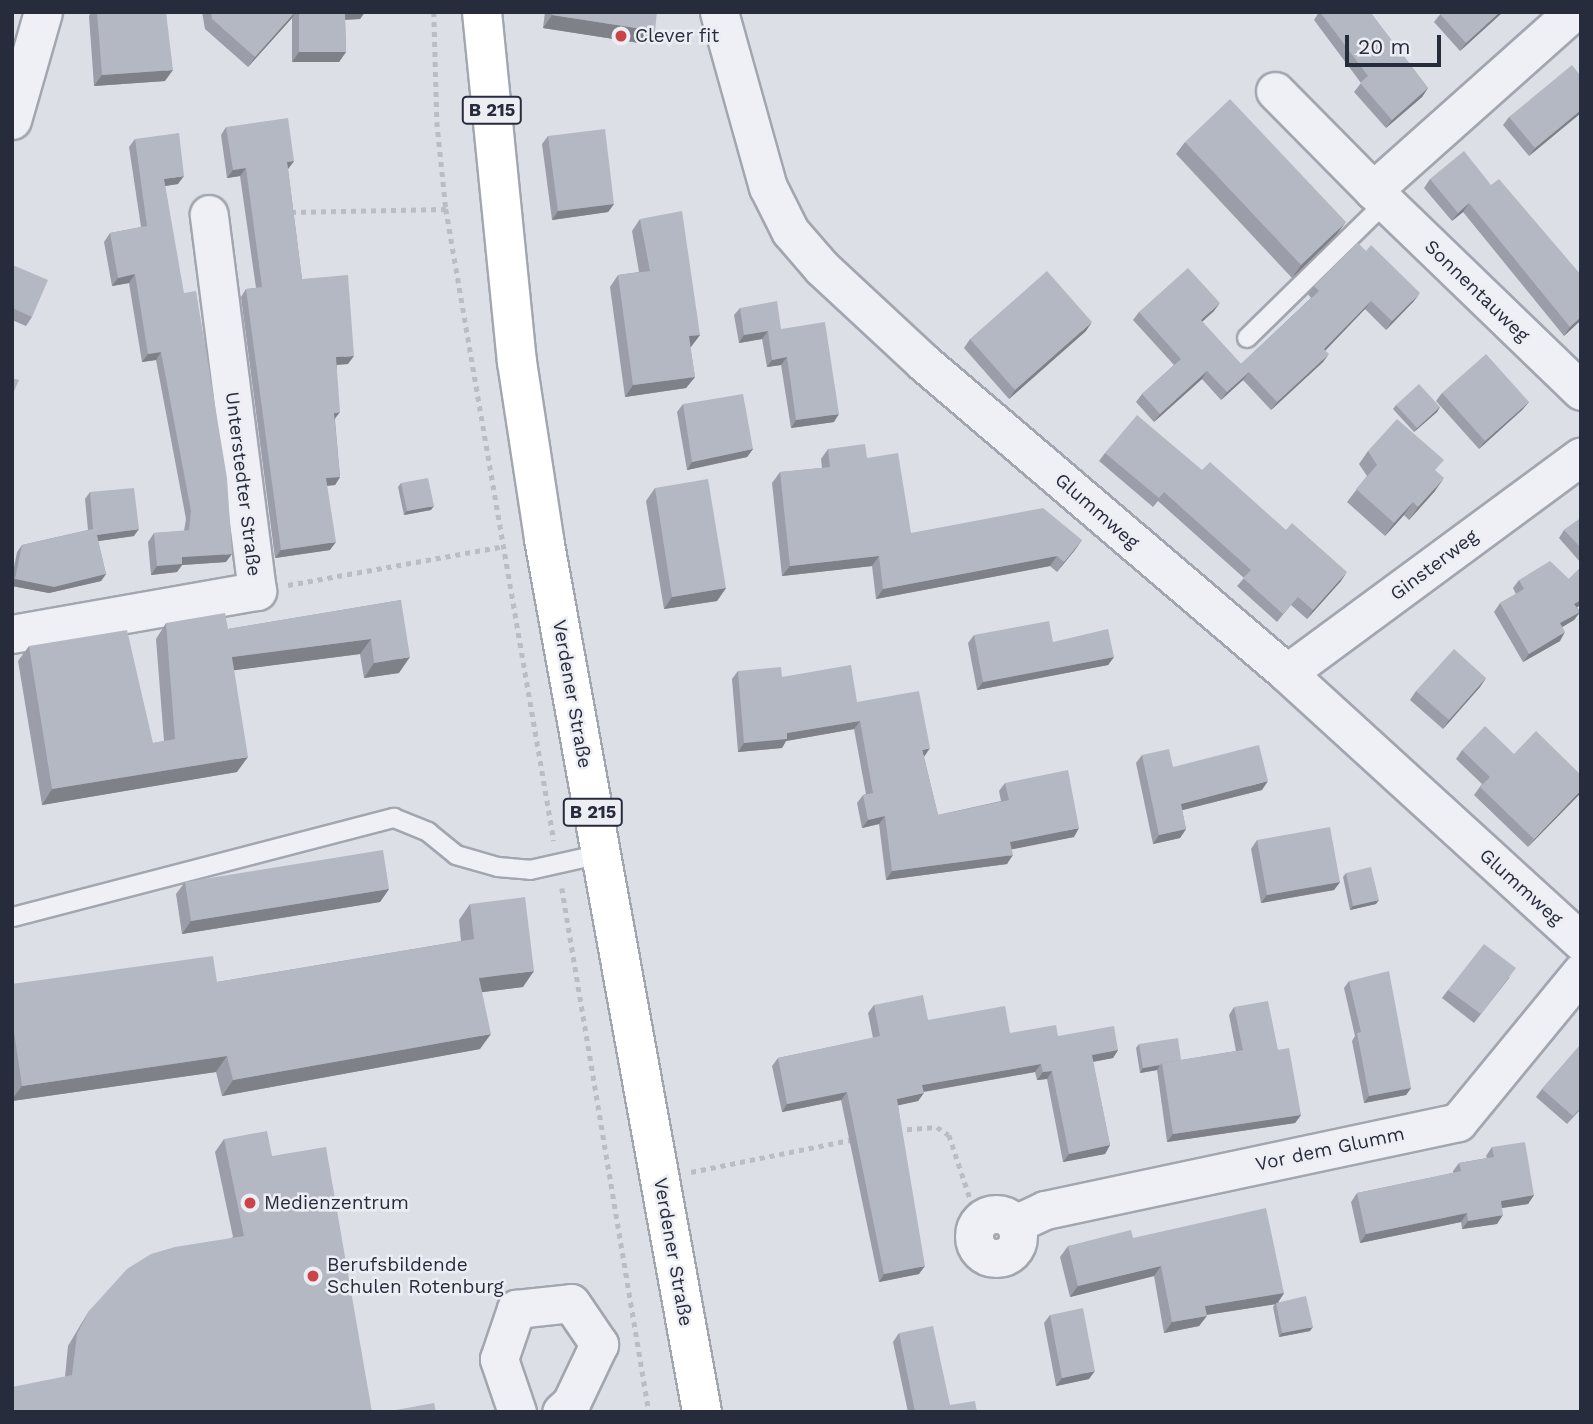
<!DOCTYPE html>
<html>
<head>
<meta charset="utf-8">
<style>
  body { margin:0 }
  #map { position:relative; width:1593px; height:1424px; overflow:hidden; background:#dcdfe6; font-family:"Work Sans",sans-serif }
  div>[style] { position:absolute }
  .path>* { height:4.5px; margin-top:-2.25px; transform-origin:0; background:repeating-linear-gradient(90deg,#bbbdc5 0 5px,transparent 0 10px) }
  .roads { filter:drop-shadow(2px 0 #a2a6b0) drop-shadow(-2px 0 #a2a6b0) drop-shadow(0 2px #a2a6b0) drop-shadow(0 -2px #a2a6b0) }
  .lane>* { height:18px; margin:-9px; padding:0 9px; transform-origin:9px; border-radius:9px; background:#eff0f5 }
  .street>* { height:37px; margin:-18.5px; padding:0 18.5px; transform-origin:18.5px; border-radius:18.5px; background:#eff0f5 }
  .street>.ring { margin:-18.5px; padding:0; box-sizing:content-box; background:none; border:37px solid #eff0f5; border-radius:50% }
  .primary>* { height:38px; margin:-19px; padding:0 19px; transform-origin:19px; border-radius:19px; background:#fff }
  .wall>* { inset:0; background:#9b9ea8 }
  .shaded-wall>* { inset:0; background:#7e8188 }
  .building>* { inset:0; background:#b4b8c3 }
  .dots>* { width:19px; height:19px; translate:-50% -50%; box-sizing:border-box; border:4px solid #eceef4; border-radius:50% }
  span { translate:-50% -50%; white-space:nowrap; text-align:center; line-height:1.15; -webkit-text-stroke:5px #eceef4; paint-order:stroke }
  .shield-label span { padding:2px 5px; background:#eceef4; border:2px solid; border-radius:5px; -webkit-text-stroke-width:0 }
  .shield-label { font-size:18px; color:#272c3c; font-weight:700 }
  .poi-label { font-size:19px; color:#272c3c }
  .left { translate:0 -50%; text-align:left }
  .street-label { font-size:19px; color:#272c3c }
  .frame { position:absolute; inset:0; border:14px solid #272c3c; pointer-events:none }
  .scale { position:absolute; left:1345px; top:35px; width:96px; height:32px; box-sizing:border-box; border:4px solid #272c3c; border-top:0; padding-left:9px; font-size:21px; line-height:24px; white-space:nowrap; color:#272c3c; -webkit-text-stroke:5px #eceef4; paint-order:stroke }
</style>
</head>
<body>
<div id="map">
  <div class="path">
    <i style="left:434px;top:12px;width:110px;rotate:88.4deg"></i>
    <i style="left:437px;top:122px;width:87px;rotate:84.1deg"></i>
    <i style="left:446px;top:209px;width:641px;rotate:80.3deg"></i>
    <i style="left:291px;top:212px;width:155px;rotate:-1.1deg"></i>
    <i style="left:288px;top:585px;width:219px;rotate:-10.2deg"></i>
    <i style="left:562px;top:888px;width:531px;rotate:80.57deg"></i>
    <i style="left:897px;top:1130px;width:40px;rotate:-4.3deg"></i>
    <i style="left:937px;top:1127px;width:14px;rotate:34deg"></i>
    <i style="left:949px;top:1135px;width:92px;rotate:71.6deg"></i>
    <i style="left:691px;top:1172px;width:166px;rotate:-11.4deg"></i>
  </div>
  <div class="roads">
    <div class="lane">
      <i style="left:1247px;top:338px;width:193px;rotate:-44.4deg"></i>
      <i style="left:13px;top:917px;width:394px;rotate:-14.6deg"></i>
      <i style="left:394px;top:818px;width:37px;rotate:22deg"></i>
      <i style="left:428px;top:832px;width:36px;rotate:39deg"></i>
      <i style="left:456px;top:855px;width:44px;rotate:15.9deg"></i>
      <i style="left:498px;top:867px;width:32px;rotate:5deg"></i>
      <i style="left:530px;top:870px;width:73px;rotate:-12.7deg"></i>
    </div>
    <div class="street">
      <i style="left:719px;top:12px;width:182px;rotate:74.4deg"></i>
      <i style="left:768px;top:187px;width:49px;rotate:63.4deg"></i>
      <i style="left:790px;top:231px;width:49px;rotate:49.1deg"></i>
      <i style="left:822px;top:268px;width:138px;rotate:42.9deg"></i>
      <i style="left:923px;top:362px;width:479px;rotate:40.5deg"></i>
      <i style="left:1287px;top:673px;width:398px;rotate:42.4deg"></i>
      <i style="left:1573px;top:12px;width:268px;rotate:138.3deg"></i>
      <i style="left:1373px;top:190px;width:289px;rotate:44deg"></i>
      <i style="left:1275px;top:91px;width:139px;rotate:45.3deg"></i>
      <i style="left:12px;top:120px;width:112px;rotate:-74deg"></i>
      <i style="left:12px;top:634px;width:249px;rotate:-10deg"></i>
      <i style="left:257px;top:591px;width:380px;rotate:-97.3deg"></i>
      <i style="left:1287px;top:673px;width:365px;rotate:-36.4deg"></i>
      <i class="ring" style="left:974px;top:1214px;width:7px;height:7px"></i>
      <i style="left:1015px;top:1224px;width:33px;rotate:-25deg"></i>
      <i style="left:1045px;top:1210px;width:422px;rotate:-12deg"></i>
      <i style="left:1458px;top:1122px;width:194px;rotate:-50.6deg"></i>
      <i style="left:517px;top:1412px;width:56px;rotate:-108.8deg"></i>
      <i style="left:499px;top:1359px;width:53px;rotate:-71.2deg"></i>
      <i style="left:516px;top:1309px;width:55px;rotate:-6.2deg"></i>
      <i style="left:571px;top:1303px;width:50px;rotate:55.7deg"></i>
      <i style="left:599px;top:1344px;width:65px;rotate:115.4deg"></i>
      <i style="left:571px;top:1403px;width:13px;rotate:138deg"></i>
    </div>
    <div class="primary">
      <i style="left:482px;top:12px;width:352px;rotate:84.3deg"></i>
      <i style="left:517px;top:362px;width:179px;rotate:81.3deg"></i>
      <i style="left:544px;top:539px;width:887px;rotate:79.74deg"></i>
    </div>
  </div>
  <div class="wall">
    <i style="clip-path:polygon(91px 12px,166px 12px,165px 81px,94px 86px,89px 16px)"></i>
    <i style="clip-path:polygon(202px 12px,365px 12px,360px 19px,345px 20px,346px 52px,339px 62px,292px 62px,292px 18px,248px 67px,205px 29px)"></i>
    <i style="clip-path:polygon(545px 12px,657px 12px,646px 44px,543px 28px)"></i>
    <i style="clip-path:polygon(1319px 12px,1370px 12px,1428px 88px,1422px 97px,1386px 128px,1354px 92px,1361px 83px,1314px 20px)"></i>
    <i style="clip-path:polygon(1442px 12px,1503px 12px,1460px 51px,1434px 22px)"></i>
    <i style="clip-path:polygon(1581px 74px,1581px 113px,1529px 156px,1503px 125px,1509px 117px)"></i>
    <i style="clip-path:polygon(226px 127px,294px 161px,288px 169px,302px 279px,348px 364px,337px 365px,335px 420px,340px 477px,335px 485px,327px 486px,330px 550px,275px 558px,241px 297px,246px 289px,256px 288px,240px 176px,227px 178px,221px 135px)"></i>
    <i style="clip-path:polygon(548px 136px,614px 204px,608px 212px,552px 220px,542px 144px)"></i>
    <i style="clip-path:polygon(135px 139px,178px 184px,165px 186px,226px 562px,182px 565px,177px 572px,151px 575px,148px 542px,154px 533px,184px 531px,186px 519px,156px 360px,142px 362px,129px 283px,112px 286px,104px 242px,110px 233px,141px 227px,129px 147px)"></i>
    <i style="clip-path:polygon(1185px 142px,1337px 234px,1292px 278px,1176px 154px)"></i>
    <i style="clip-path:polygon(1430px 179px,1491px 185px,1581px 275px,1581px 322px,1580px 321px,1564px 336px,1463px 212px,1452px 221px,1424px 188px)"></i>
    <i style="clip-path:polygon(640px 219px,700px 335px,690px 347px,695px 377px,686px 388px,625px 397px,610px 287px,618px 275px,639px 272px,632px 231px)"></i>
    <i style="clip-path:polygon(15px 266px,32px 317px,26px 326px,12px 320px,12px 270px)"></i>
    <i style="clip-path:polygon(1314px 286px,1414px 301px,1386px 330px,1365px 309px,1326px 350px,1323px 362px,1271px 410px,1243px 380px,1221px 400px,1202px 379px,1154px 422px,1136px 402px,1142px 394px,1174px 365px,1133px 320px,1139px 312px,1214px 311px,1202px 322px,1241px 364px,1311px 298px,1308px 294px)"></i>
    <i style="clip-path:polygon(740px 308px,781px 329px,834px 422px,791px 428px,781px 365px,767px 367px,762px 339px,739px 343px,734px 315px)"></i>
    <i style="clip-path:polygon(1086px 331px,1009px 399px,964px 348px,970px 339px)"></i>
    <i style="clip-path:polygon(1442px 393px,1529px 402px,1522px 410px,1479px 449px,1436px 401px)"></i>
    <i style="clip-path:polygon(683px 404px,753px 449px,747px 457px,687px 470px,677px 412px)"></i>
    <i style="clip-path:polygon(1396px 405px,1440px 407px,1437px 412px,1414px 432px,1393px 409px)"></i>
    <i style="clip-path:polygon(828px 449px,867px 458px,911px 533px,1082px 540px,1057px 572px,1050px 566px,876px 599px,872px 566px,782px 576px,772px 483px,780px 472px,822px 468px,821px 459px)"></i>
    <i style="clip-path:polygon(1368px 451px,1436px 471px,1435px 491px,1409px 520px,1404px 515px,1385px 536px,1347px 502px,1367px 476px,1359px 464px)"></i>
    <i style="clip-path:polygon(1105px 453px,1202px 470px,1341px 581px,1307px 619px,1291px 605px,1277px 622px,1237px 586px,1244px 578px,1158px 501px,1153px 507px,1099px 461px)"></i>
    <i style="clip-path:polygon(401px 483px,431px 510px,404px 515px,398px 487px)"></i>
    <i style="clip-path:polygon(655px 488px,726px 588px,717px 601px,664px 609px,646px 501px)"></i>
    <i style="clip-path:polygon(90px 492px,134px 536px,98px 541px,106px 574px,101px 581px,49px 593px,12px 586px,12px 577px,17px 552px,22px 545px,88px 530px,85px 499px)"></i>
    <i style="clip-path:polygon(1581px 518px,1581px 563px,1559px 538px,1564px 530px)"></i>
    <i style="clip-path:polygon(1581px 567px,1581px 605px,1577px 607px,1580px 612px,1574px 620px,1562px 627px,1560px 641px,1523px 662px,1494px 612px,1500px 603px,1516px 594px,1513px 588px,1519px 580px,1569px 579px)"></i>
    <i style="clip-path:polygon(401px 600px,399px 673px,364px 678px,360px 654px,234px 670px,237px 772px,42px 805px,18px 661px,29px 646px,153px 743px,164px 741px,156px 639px,166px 623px,228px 629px)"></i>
    <i style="clip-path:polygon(974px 635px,1053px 642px,1114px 657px,1108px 665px,977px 690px,968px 643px)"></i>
    <i style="clip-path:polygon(738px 671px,782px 677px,857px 702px,924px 757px,938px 815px,1001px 801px,999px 791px,1005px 783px,1074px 837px,1011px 849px,1007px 864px,886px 880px,879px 824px,862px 828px,857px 803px,863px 795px,866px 794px,854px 729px,786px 741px,782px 748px,738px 752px,732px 679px)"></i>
    <i style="clip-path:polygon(1486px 678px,1480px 687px,1443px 729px,1410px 700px,1416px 691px)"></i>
    <i style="clip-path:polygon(1462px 750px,1514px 754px,1581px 775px,1528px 847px,1474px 795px,1482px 784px,1456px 759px)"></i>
    <i style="clip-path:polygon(1142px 755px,1173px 767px,1262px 790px,1182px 810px,1186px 829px,1180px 838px,1153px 844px,1136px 763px)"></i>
    <i style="clip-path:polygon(1257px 840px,1340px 882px,1334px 890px,1261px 903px,1251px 849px)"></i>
    <i style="clip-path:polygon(1346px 873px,1376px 904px,1350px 910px,1343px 877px)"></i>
    <i style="clip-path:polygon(185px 882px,389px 889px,380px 902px,182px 934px,176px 894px)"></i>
    <i style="clip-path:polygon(470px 904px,523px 987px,482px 992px,480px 1049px,222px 1096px,216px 1072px,12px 1101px,12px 984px,217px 982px,461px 941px,459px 920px)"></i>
    <i style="clip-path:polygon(1510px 977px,1474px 1023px,1442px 998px,1448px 990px)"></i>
    <i style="clip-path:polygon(1349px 981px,1411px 1088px,1406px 1095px,1364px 1103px,1352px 1041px,1355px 1036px,1344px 988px)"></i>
    <i style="clip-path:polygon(874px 1005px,928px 1020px,1010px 1033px,1058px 1036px,1118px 1050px,1113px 1058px,1093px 1062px,1110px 1145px,1105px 1154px,1063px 1162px,1047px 1079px,1037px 1080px,1035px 1072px,924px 1092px,918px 1101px,898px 1105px,919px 1274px,879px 1282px,841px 1100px,782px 1112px,772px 1066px,778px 1058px,873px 1038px,868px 1013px)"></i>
    <i style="clip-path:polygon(1234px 1007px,1278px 1050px,1301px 1115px,1295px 1123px,1167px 1142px,1157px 1070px,1140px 1073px,1136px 1048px,1139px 1044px,1181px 1060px,1236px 1051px,1229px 1015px)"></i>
    <i style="clip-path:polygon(1581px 1044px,1581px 1109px,1567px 1124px,1536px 1097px,1542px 1089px)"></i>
    <i style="clip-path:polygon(224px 1139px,272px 1156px,372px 1412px,65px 1377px,68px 1346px,81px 1324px,89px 1311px,233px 1237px,215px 1152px)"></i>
    <i style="clip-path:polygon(1492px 1147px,1534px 1195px,1528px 1204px,1502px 1208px,1497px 1224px,1462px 1229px,1461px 1222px,1360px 1243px,1351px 1202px,1357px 1193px,1453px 1173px,1453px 1171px,1459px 1163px,1487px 1158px,1486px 1156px)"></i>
    <i style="clip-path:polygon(1133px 1238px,1284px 1293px,1278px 1302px,1310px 1331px,1279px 1337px,1273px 1307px,1275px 1304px,1207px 1315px,1199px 1326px,1164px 1333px,1154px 1276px,1070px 1297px,1060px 1257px,1068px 1246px)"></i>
    <i style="clip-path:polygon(1050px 1315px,1089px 1379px,1056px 1386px,1044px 1323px)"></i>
    <i style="clip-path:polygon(899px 1333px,950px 1405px,977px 1412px,908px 1412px,893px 1342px)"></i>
  </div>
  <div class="shaded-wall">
    <i style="clip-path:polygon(295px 12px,292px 18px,248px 67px,255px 57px)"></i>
    <i style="clip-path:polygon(344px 12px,365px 12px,360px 19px,338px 20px)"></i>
    <i style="clip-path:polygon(1500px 12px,1503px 12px,1460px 51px,1466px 43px)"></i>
    <i style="clip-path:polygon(552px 15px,655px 31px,646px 44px,543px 28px)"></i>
    <i style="clip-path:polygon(299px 52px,346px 52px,339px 62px,292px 62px)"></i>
    <i style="clip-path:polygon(173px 70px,165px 81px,94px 86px,102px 75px)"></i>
    <i style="clip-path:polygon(1428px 88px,1422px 97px,1386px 128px,1392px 120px)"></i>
    <i style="clip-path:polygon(1581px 110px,1581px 113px,1529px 156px,1535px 148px)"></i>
    <i style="clip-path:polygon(294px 161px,288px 169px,287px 162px)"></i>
    <i style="clip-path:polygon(246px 168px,240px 176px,227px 178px,233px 170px)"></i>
    <i style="clip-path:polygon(184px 176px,178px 184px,158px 187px,164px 179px)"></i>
    <i style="clip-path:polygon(1469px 203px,1463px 212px,1452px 221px,1458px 213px)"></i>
    <i style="clip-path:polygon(614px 204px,608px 212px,552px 220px,558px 211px)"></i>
    <i style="clip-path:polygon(1346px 222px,1337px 234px,1292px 278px,1301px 265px)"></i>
    <i style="clip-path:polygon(135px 274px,129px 283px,112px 286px,118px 278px)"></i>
    <i style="clip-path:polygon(1420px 293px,1414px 301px,1386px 330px,1392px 321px)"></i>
    <i style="clip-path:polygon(1371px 301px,1365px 309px,1319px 357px,1324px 349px)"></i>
    <i style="clip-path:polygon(1220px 303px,1214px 311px,1195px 328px,1201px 320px)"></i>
    <i style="clip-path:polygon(1581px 317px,1581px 320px,1564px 336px,1570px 327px)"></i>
    <i style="clip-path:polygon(1092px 322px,1086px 331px,1009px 399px,1015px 390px)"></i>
    <i style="clip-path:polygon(768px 331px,762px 339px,739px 343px,744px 335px)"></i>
    <i style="clip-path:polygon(700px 335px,691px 347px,681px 348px,689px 336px)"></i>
    <i style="clip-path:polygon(161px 352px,156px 360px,142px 362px,148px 354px)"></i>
    <i style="clip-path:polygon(1329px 354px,1323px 362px,1271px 410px,1277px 402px)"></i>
    <i style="clip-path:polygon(354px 356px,348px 364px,331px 365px,336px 357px)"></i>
    <i style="clip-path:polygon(787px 357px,781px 365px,767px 367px,772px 360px)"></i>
    <i style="clip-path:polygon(1207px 371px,1202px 379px,1154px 422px,1160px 414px)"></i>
    <i style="clip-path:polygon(1249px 372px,1243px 380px,1221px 400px,1227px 392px)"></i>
    <i style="clip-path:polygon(695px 377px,686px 388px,625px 397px,633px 385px)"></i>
    <i style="clip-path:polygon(1529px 402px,1522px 410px,1479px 449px,1485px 441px)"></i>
    <i style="clip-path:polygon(1440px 407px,1437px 412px,1414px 432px,1417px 428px)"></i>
    <i style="clip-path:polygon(340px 412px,334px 420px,334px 413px)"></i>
    <i style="clip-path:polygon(839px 414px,834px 422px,791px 428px,796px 420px)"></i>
    <i style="clip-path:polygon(753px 449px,747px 457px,687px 470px,692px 462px)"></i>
    <i style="clip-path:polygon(340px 477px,335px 485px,321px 486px,326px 478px)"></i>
    <i style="clip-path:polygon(1444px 478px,1435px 491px,1409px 520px,1418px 507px)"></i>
    <i style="clip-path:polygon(1413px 502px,1404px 515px,1385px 536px,1394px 523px)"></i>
    <i style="clip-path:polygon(434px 506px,431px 510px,404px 515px,407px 511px)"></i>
    <i style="clip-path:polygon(139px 529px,134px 536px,92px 542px,97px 535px)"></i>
    <i style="clip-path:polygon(1082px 540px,1075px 550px,1057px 572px,1064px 562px)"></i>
    <i style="clip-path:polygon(336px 542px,330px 550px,275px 558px,281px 550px)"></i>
    <i style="clip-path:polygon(232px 554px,226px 562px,182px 565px,177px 572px,151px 575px,157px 566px,182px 557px)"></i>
    <i style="clip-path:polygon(879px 556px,872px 566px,782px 576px,790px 566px)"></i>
    <i style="clip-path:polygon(1057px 556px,1050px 566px,876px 599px,883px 589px)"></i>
    <i style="clip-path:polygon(1347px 572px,1341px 581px,1307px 619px,1313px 610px)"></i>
    <i style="clip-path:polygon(106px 574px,101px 581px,49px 593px,12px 586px,12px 583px,15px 579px)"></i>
    <i style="clip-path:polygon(726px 588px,717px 601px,664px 609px,672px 597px)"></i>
    <i style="clip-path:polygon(1581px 600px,1581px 605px,1568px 612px,1574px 604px)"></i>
    <i style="clip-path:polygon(1580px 612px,1574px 620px,1554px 632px,1560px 623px)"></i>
    <i style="clip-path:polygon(1565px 632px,1560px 641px,1523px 662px,1529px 654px)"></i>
    <i style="clip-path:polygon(371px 639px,360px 654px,221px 672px,232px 657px)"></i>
    <i style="clip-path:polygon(410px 657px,399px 673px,364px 678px,374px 663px)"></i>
    <i style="clip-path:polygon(1114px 657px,1108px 665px,977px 690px,983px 682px)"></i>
    <i style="clip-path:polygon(1486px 678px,1480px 687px,1443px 729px,1449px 720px)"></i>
    <i style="clip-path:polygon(860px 721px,854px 729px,786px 741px,782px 748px,738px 752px,744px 743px,787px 733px)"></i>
    <i style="clip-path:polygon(930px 748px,924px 757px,922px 750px)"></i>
    <i style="clip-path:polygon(248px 757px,237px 772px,42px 805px,52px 789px)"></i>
    <i style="clip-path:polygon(1268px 781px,1262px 790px,1175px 812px,1181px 804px)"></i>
    <i style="clip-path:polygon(1581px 790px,1581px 793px,1528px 847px,1534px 839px)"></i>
    <i style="clip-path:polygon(885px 816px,879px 824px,862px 828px,868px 820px)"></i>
    <i style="clip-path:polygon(1079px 828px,1074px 837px,1004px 851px,1010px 842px)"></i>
    <i style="clip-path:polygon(1186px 829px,1180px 838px,1153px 844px,1159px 835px)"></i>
    <i style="clip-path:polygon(1013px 855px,1007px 864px,886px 880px,892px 871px)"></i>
    <i style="clip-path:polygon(1340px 882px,1334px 890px,1261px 903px,1267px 895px)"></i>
    <i style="clip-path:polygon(389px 889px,380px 902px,182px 934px,191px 921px)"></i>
    <i style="clip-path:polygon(1379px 900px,1376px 904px,1350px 910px,1353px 906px)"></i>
    <i style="clip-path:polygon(534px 971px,523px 987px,468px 994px,479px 978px)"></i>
    <i style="clip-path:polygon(491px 1034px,480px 1049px,222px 1096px,233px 1080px)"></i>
    <i style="clip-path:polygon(1118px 1050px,1113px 1058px,1086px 1063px,1092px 1055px)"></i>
    <i style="clip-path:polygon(227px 1056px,216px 1072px,12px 1101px,12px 1099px,22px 1086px)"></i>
    <i style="clip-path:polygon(1041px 1064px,1035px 1072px,916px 1093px,922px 1085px)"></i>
    <i style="clip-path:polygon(1160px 1065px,1157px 1070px,1140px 1073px,1143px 1068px)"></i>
    <i style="clip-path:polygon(1052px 1071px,1047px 1079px,1037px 1080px,1043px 1072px)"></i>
    <i style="clip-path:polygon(1411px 1088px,1406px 1095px,1364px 1103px,1369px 1096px)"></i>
    <i style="clip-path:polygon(847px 1092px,841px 1100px,782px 1112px,787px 1104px)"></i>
    <i style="clip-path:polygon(924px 1093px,918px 1101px,891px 1107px,897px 1099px)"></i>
    <i style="clip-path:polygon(1301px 1115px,1295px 1123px,1167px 1142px,1173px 1134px)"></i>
    <i style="clip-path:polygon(1110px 1145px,1105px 1154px,1063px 1162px,1069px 1154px)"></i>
    <i style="clip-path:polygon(1534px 1195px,1528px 1204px,1495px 1209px,1501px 1201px)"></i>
    <i style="clip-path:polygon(1467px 1213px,1461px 1222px,1360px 1243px,1366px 1234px)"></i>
    <i style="clip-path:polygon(1503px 1215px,1497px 1224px,1462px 1229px,1468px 1221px)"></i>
    <i style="clip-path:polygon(925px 1266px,919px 1274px,879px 1282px,884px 1274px)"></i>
    <i style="clip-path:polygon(1161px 1266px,1154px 1276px,1070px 1297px,1078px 1286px)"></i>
    <i style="clip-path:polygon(1284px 1293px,1277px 1304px,1198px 1316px,1205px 1306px)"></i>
    <i style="clip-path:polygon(1207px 1316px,1199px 1326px,1164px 1333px,1172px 1322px)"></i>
    <i style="clip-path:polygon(1313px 1327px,1310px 1331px,1279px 1337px,1282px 1333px)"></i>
    <i style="clip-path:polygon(1095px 1371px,1089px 1379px,1056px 1386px,1062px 1378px)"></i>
  </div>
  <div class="building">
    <i style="clip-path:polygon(97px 12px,166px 12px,173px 70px,102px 75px)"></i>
    <i style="clip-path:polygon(211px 12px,295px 12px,255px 57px,212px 19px)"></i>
    <i style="clip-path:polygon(299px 12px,345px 12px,346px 52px,299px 52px)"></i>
    <i style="clip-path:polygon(553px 12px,657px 12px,655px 31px,552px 15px)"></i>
    <i style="clip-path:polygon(1320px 12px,1370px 12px,1428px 88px,1392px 120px,1360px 83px,1368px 76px)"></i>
    <i style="clip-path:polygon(1441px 12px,1500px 12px,1466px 43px,1440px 14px)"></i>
    <i style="clip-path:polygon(1572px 65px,1580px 75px,1581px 74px,1581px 110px,1535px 148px,1509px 117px)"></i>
    <i style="clip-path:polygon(1230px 99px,1346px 222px,1301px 265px,1185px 142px)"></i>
    <i style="clip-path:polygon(288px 118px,294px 161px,287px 162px,302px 279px,348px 275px,354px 356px,336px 357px,340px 412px,334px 413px,340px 477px,326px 478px,336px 542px,281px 550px,246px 289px,262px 287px,246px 168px,233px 170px,226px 127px)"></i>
    <i style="clip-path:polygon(605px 129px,614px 204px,558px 211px,548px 136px)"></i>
    <i style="clip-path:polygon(179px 133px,184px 176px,164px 179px,184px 293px,196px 291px,227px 478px,232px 554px,182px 557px,182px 564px,157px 566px,154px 533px,189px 530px,191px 511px,161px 352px,148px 354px,135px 274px,118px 278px,110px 233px,147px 226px,135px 139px)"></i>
    <i style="clip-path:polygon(1464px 151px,1491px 185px,1499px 179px,1581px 275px,1581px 317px,1570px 327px,1469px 203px,1458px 213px,1430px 179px)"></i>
    <i style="clip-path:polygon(682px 211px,700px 335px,689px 336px,695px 377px,633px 385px,618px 275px,650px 271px,640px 219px)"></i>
    <i style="clip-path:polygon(1358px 243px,1366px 251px,1371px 245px,1420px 293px,1392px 321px,1371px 301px,1324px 349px,1329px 354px,1277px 402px,1249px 372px,1227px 392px,1207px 371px,1160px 414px,1142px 394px,1181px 359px,1139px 312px,1188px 268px,1220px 303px,1201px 320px,1241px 364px,1319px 291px,1314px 286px)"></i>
    <i style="clip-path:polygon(15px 266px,48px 280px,32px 317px,12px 308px,12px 272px)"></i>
    <i style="clip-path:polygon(1047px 271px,1092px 322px,1015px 390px,970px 339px)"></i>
    <i style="clip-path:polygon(777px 301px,781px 329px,825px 322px,839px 414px,796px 420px,787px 357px,772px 360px,768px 331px,744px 335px,740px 308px)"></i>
    <i style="clip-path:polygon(1486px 354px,1529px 402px,1485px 441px,1442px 393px)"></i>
    <i style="clip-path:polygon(12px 378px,19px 380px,12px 396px)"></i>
    <i style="clip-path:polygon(1419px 384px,1440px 407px,1417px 428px,1396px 405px)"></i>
    <i style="clip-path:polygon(743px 394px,753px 449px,692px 462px,683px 404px)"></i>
    <i style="clip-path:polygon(1137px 415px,1202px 470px,1210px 462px,1286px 530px,1292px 523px,1347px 572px,1313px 610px,1298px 597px,1283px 614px,1243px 578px,1251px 570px,1164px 492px,1159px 498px,1105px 453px)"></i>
    <i style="clip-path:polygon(1397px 419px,1444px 460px,1435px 470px,1444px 478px,1418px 507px,1413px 502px,1394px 523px,1356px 489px,1377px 465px,1368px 451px)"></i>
    <i style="clip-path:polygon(865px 444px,867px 458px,898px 453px,911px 533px,1043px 508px,1082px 540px,1064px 562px,1057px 556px,883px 589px,879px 556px,790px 566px,780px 472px,830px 467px,828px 449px)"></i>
    <i style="clip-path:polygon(428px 478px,434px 506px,407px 511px,401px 483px)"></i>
    <i style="clip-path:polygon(708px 479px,726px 588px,672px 597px,655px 488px)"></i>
    <i style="clip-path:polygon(134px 488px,139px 529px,97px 535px,106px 574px,54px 587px,15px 579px,22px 545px,93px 529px,90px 492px)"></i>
    <i style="clip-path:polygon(1581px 518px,1581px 548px,1564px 530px)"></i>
    <i style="clip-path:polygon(1550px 561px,1569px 579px,1581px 567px,1581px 600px,1574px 604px,1580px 612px,1560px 623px,1565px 632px,1529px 654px,1500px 603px,1524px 589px,1519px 580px)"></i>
    <i style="clip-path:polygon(401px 600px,410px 657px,374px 663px,371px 639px,232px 657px,248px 757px,52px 789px,29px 646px,127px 630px,153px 743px,175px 739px,166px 623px,225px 613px,228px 629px)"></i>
    <i style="clip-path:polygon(1049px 621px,1053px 642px,1108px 629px,1114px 657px,983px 682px,974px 635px)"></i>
    <i style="clip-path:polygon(1454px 649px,1486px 678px,1449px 720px,1416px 691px)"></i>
    <i style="clip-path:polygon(851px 665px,857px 702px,919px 691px,930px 748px,922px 750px,938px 815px,1009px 800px,1005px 783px,1068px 770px,1079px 828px,1010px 842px,1013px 855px,892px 871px,885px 816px,868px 820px,863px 795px,873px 793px,860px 721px,787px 733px,787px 739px,744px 743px,738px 671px,781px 667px,782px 677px)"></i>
    <i style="clip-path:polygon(1485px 726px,1514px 754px,1536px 731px,1581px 775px,1581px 790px,1534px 839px,1480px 787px,1490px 777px,1462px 750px)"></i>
    <i style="clip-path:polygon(1259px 745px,1268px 781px,1181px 804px,1186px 829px,1159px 835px,1142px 755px,1169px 749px,1173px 767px)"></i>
    <i style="clip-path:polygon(1330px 827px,1340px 882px,1267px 895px,1257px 840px)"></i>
    <i style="clip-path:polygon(383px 850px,389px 889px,191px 921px,185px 882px)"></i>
    <i style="clip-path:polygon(1371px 867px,1379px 900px,1353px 906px,1346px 873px)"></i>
    <i style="clip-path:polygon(525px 897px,534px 971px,479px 978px,491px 1034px,233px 1080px,227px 1056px,22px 1086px,12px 1018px,12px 984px,213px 956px,217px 982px,474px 939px,470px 904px)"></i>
    <i style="clip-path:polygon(1484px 944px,1516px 968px,1481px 1014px,1448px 990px)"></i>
    <i style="clip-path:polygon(1389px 971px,1411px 1088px,1369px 1096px,1357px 1033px,1361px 1032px,1349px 981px)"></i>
    <i style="clip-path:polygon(923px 995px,928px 1020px,1005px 1006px,1010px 1033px,1056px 1025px,1058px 1036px,1114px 1026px,1118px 1050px,1092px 1055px,1110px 1145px,1069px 1154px,1052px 1071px,1043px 1072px,1041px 1064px,922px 1085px,924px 1093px,897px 1099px,925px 1266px,884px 1274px,847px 1092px,787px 1104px,778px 1058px,880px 1036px,874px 1005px)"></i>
    <i style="clip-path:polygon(1268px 1001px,1278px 1050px,1289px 1048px,1301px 1115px,1173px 1134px,1162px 1063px,1243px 1050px,1234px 1007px)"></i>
    <i style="clip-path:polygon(1178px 1038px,1181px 1060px,1162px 1063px,1160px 1065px,1143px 1068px,1139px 1044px)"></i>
    <i style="clip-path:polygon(1581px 1044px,1581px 1107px,1573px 1116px,1542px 1089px)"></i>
    <i style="clip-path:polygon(267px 1131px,272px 1156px,326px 1147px,372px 1412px,12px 1412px,12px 1387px,72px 1375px,77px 1334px,89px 1311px,127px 1269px,151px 1254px,175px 1247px,244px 1236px,224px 1139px)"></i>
    <i style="clip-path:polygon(1525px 1142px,1534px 1195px,1501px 1201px,1503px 1215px,1468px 1221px,1467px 1213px,1366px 1234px,1357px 1193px,1461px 1171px,1459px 1163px,1494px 1157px,1492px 1147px)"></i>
    <i style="clip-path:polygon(1266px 1208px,1284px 1293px,1205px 1306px,1207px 1316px,1172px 1322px,1161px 1266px,1078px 1286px,1068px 1246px,1131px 1230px,1133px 1238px)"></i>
    <i style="clip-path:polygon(1306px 1296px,1313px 1327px,1282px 1333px,1276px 1303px)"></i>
    <i style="clip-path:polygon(1083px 1308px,1095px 1371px,1062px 1378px,1050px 1315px)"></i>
    <i style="clip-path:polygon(933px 1326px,950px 1405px,975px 1401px,977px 1412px,915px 1412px,899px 1333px)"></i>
    <i style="clip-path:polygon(434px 1403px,436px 1412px,385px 1412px)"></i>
  </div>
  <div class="dots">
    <i style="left:621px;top:36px;background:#ca4348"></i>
    <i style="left:250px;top:1203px;background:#ca4348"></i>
    <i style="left:313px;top:1276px;background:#ca4348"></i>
  </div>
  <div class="shield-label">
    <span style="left:492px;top:110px">B 215</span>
    <span style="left:593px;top:812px">B 215</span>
  </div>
  <div class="poi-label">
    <span class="left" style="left:635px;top:36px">Clever fit</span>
    <span class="left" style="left:264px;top:1203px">Medienzentrum</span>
    <span class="left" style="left:327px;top:1276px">Berufsbildende<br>Schulen Rotenburg</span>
  </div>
  <div class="street-label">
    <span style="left:1477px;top:291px;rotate:44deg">Sonnentauweg</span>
    <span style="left:243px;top:484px;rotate:83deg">Unterstedter Straße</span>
    <span style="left:1097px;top:511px;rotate:41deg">Glummweg</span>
    <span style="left:1434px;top:565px;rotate:-37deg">Ginsterweg</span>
    <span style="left:572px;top:694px;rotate:80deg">Verdener Straße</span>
    <span style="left:1521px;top:887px;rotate:42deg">Glummweg</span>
    <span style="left:1330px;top:1149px;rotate:-12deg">Vor dem Glumm</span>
    <span style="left:673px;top:1252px;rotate:80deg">Verdener Straße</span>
  </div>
  <div class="frame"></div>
  <div class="scale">20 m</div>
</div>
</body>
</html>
